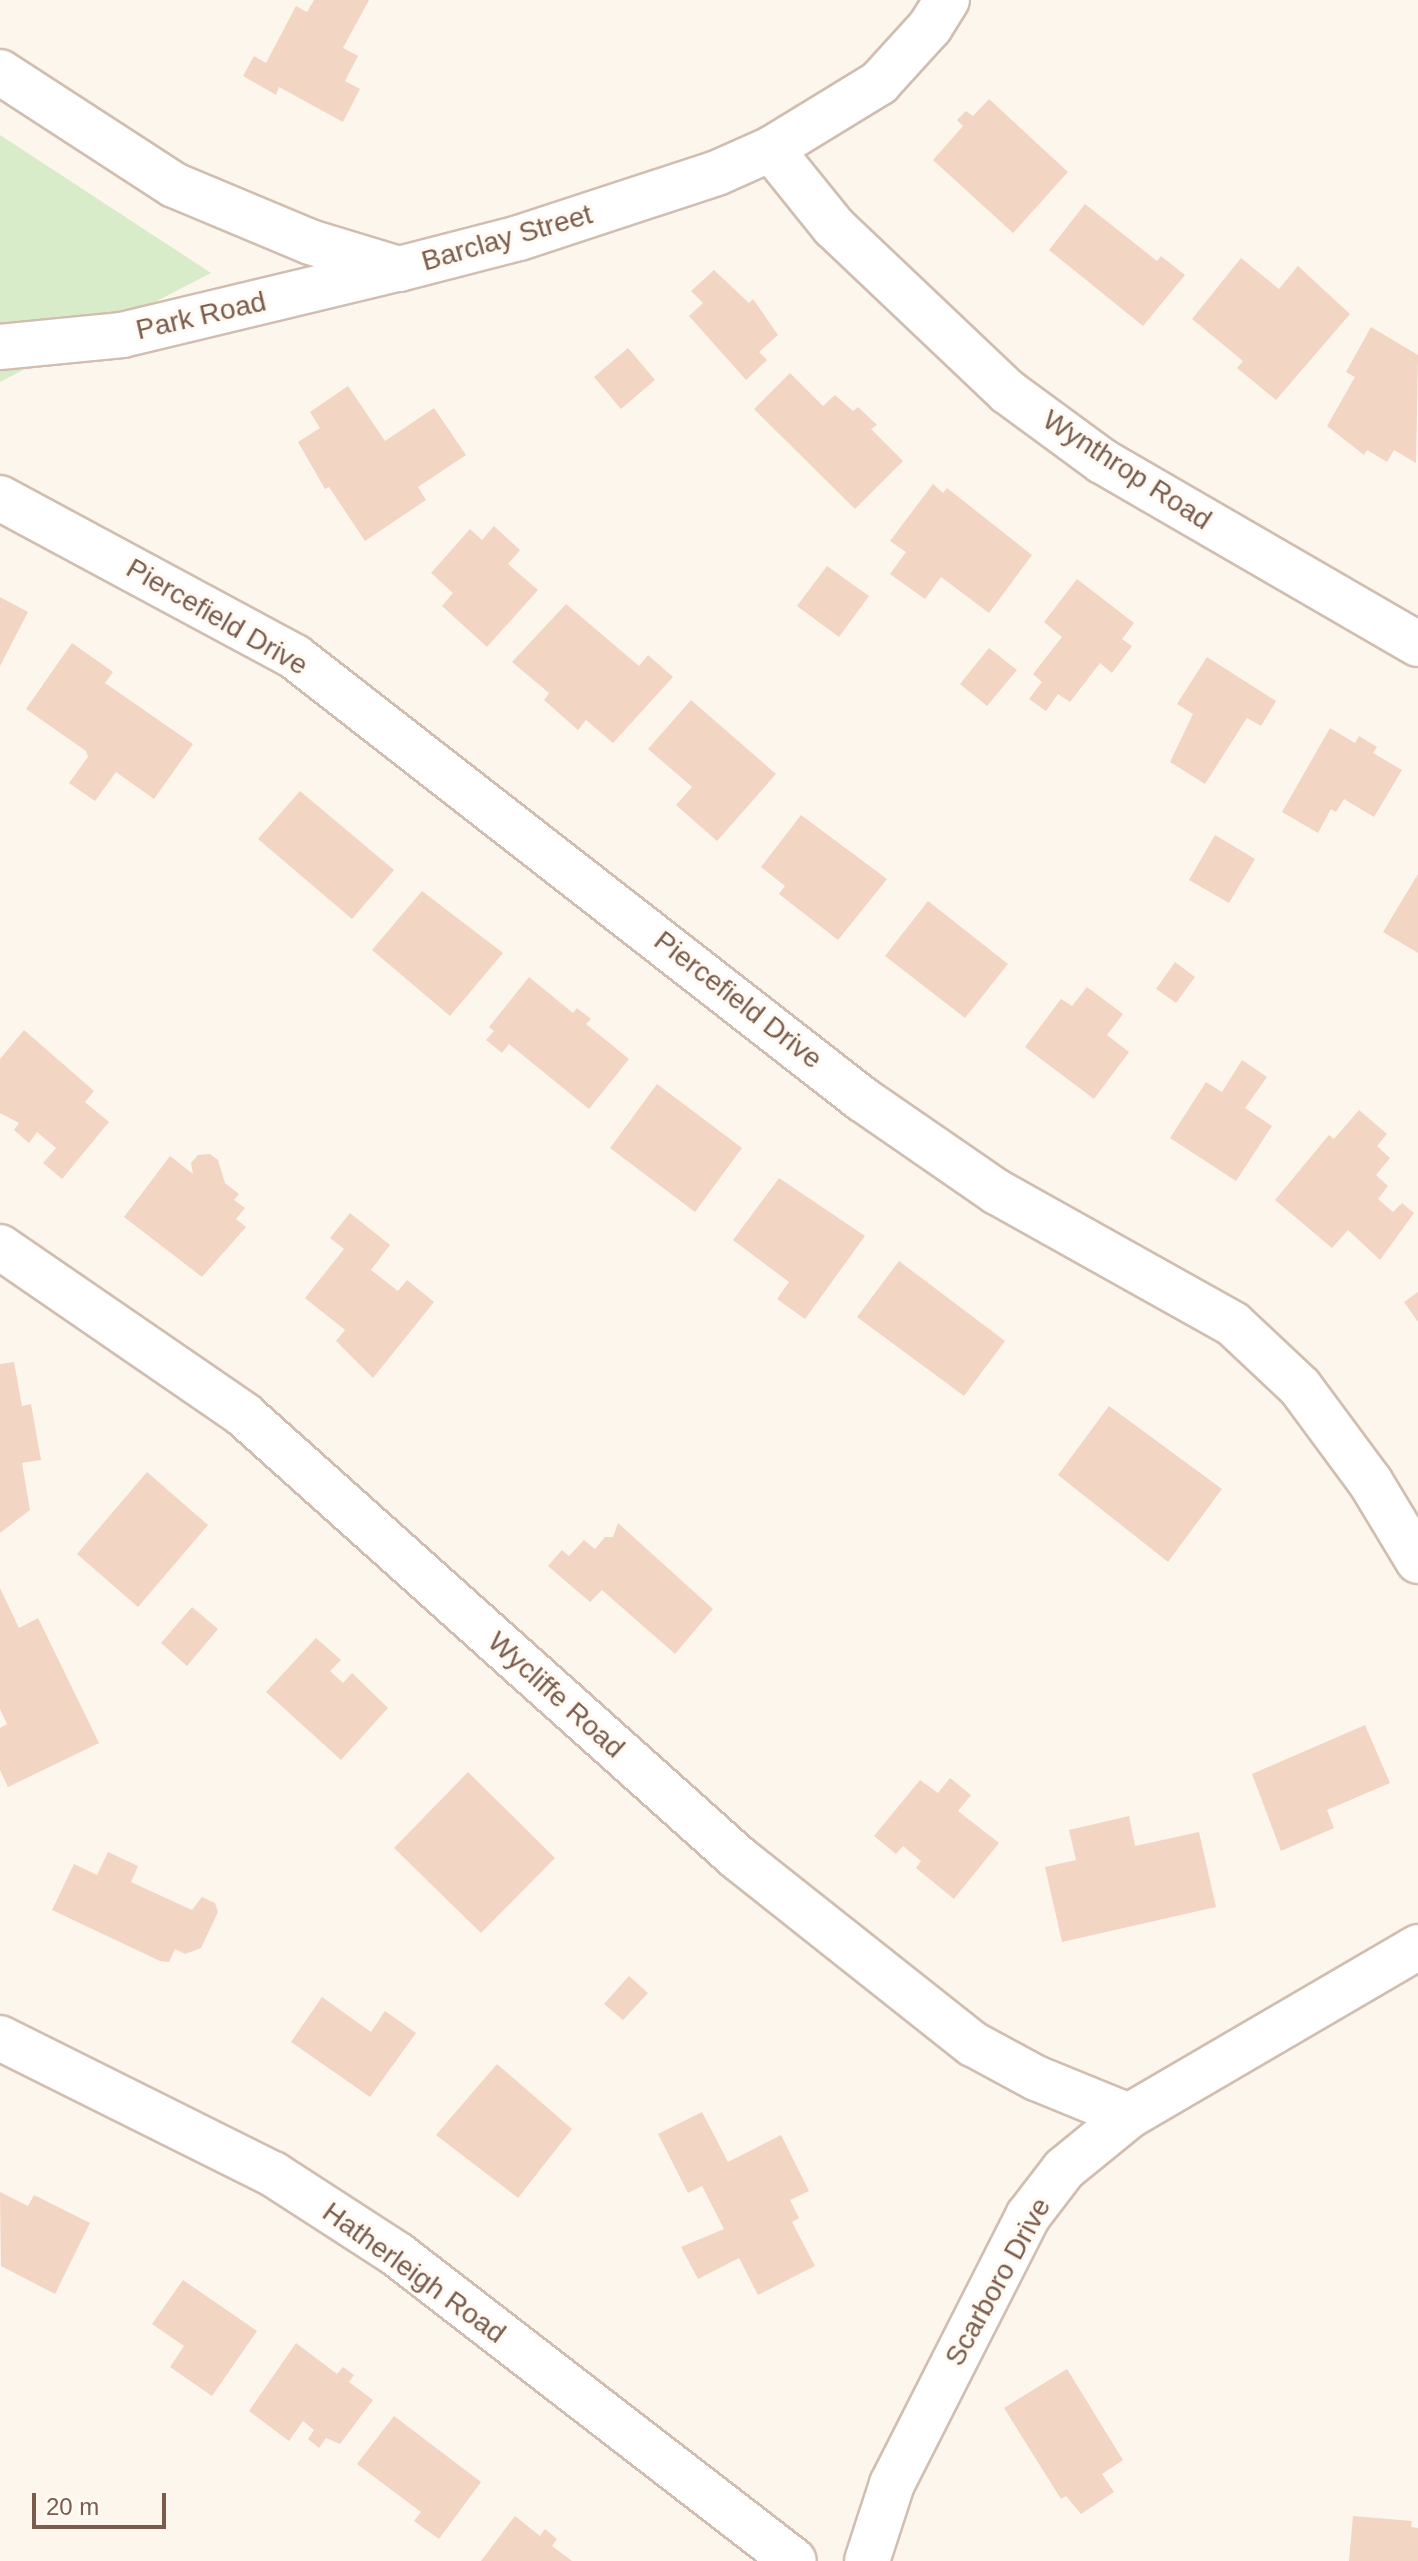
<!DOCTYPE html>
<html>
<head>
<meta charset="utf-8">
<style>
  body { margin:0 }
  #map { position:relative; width:1418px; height:2561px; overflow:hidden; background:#fdf6ec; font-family:Arial,sans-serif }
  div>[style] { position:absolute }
  .green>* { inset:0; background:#d8ecc9 }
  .building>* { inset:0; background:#f3d5c3 }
  .roads { filter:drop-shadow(2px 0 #d1beb0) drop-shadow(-2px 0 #d1beb0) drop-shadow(0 2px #d1beb0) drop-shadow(0 -2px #d1beb0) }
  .street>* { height:44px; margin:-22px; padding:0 22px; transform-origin:22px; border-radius:22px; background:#fff }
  span { translate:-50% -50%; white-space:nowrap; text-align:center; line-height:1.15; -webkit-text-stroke:6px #fffaf3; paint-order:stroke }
  .street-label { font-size:28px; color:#7a5c4d }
  .scale { position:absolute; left:32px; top:2493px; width:134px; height:36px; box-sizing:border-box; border:4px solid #7a5c4d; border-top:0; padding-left:10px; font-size:24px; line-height:28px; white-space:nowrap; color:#7a5c4d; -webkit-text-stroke:6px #fffaf3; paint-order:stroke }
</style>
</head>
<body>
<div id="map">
  <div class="green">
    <i style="clip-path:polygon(0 135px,211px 273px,0 382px)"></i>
  </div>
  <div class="building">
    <i style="clip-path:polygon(314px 0,369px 0,343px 48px,358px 56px,345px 81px,360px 89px,343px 122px,279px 87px,276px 95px,243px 76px,254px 56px,266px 63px,296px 6px,307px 12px)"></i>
    <i style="clip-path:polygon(989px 99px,1068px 172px,1013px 233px,933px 160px,963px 126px,957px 120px,966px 111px,973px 116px)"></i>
    <i style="clip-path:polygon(1085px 204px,1157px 261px,1161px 256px,1185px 275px,1143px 326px,1049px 250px)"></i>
    <i style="clip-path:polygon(1241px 258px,1279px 289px,1298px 266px,1350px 314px,1276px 400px,1237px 368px,1243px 361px,1192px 319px)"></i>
    <i style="clip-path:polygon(714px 270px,749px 303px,753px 299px,778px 335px,759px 352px,767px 360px,746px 380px,689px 316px,703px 303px,691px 291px)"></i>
    <i style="clip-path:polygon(1371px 327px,1418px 355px,1416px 463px,1394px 450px,1387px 462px,1367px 450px,1364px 455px,1327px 426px,1355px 377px,1346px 372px)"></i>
    <i style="clip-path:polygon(628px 348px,655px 380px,621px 409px,594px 377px)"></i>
    <i style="clip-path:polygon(790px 373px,823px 406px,835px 395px,853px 411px,858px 407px,877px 425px,871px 429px,903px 461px,855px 509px,754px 409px)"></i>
    <i style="clip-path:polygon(348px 386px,385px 441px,434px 408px,466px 455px,418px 487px,426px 500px,365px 541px,329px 487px,325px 489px,298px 442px,320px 428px,310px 412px)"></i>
    <i style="clip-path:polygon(933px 484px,943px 493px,947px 488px,1032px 555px,989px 613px,941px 577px,925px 599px,890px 574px,906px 552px,890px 541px)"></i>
    <i style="clip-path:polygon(494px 526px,520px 550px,508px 564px,538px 590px,487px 647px,442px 606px,453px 593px,431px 573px,470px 529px,482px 540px)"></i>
    <i style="clip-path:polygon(827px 566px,869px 596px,839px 637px,797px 606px)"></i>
    <i style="clip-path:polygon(1077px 579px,1134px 623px,1122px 639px,1132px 646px,1112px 673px,1100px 663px,1070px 702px,1058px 694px,1046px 711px,1029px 699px,1042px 682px,1033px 674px,1062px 637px,1044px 622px)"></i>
    <i style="clip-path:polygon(0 597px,28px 612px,0 666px)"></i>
    <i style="clip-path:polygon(566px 604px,639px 666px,648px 655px,673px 677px,613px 743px,586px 720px,578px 730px,544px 700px,549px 693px,512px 662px)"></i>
    <i style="clip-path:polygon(72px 643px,113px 672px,105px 683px,193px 744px,154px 799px,116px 772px,95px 801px,69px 783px,88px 757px,86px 751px,26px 709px)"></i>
    <i style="clip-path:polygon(989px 648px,1017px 670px,987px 706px,960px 684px)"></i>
    <i style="clip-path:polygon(1207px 657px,1276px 701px,1261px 726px,1247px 718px,1205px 784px,1170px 762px,1193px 714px,1177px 704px)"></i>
    <i style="clip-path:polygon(691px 700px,776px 774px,717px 841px,676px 805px,692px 787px,648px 749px)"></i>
    <i style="clip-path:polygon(1330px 728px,1355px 743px,1359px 736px,1377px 747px,1373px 753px,1402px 770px,1374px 817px,1344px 799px,1336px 812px,1331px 809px,1318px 833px,1282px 812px)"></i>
    <i style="clip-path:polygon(300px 791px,394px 870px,352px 919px,258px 839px)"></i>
    <i style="clip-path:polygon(801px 815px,887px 879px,838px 940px,779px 894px,785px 886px,761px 867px)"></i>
    <i style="clip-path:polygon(1215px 835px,1255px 859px,1229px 903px,1189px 880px)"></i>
    <i style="clip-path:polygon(1418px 874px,1418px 953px,1383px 932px)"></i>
    <i style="clip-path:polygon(422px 891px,503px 953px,450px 1016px,372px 950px)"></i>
    <i style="clip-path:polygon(928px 901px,1008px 964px,965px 1018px,885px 956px)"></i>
    <i style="clip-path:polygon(1175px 962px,1195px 977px,1176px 1003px,1156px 989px)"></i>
    <i style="clip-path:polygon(529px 977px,573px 1013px,577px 1008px,591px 1019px,586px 1024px,629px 1059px,589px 1109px,509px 1044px,502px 1053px,486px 1040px,494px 1031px,489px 1027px)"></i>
    <i style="clip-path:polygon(1087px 987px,1123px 1014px,1107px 1035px,1129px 1052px,1094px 1099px,1025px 1047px,1061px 999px,1072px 1006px)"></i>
    <i style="clip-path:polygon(24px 1030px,94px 1091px,85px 1102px,109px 1122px,62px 1179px,43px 1163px,56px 1148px,37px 1132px,29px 1143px,14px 1130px,19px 1123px,0 1113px,0 1059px)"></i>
    <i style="clip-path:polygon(1242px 1060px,1267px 1077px,1245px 1108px,1272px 1126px,1236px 1181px,1170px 1138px,1206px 1082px,1222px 1092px)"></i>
    <i style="clip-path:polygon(657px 1084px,742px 1148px,695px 1212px,610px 1148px)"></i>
    <i style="clip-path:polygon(1359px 1110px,1387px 1134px,1377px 1146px,1390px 1158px,1376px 1175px,1388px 1186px,1378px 1199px,1393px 1212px,1402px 1203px,1414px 1213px,1380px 1260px,1348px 1230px,1332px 1248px,1275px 1200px,1329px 1135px,1334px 1139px)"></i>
    <i style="clip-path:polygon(210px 1154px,218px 1160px,225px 1183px,239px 1194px,234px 1200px,245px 1208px,236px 1219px,246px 1227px,202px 1277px,124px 1217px,170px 1156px,193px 1174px,191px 1163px,198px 1155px)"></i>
    <i style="clip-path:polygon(779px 1178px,865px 1236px,805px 1319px,777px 1299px,789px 1282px,733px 1240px)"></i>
    <i style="clip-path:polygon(350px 1213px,390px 1245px,371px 1270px,398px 1291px,407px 1280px,434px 1302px,373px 1378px,336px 1341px,345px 1330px,305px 1298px,344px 1249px,330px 1238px)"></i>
    <i style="clip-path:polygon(899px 1261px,1005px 1341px,964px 1396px,857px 1317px)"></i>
    <i style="clip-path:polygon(1418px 1292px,1418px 1322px,1404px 1302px)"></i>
    <i style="clip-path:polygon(14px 1362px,22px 1406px,31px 1404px,41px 1460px,22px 1463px,30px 1510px,0 1533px,0 1364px)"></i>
    <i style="clip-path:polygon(1109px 1406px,1222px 1489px,1168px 1562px,1058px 1475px)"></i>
    <i style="clip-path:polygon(147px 1472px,208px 1525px,138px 1607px,77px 1554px)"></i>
    <i style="clip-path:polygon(618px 1523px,713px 1609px,675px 1654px,602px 1590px,590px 1602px,548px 1566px,562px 1550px,569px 1556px,584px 1540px,595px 1549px,605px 1537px,613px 1537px)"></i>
    <i style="clip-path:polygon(0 1588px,19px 1628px,38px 1618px,99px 1743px,8px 1787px,0 1770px,0 1728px,7px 1724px,0 1709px)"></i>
    <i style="clip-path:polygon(192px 1607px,218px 1629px,187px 1666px,161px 1643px)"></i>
    <i style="clip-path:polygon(316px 1638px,341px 1660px,330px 1671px,343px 1683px,352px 1673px,388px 1708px,341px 1760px,266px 1692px)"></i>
    <i style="clip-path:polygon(1365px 1725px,1390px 1783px,1327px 1810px,1334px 1828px,1281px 1851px,1252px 1774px)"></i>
    <i style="clip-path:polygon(468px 1772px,555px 1858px,481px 1933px,394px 1848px)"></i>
    <i style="clip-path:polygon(950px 1778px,971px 1795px,958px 1811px,999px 1843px,954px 1899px,916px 1868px,921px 1861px,903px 1846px,896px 1854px,874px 1836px,920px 1780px,938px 1793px)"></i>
    <i style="clip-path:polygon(1129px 1816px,1135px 1846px,1199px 1832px,1216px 1907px,1062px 1942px,1045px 1867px,1076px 1860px,1069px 1830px)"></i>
    <i style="clip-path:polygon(108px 1852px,138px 1866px,131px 1882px,192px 1910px,202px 1897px,215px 1903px,218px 1912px,201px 1948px,185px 1954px,175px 1949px,169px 1962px,160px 1961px,52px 1910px,74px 1864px,97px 1875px)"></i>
    <i style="clip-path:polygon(629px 1976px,648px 1993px,623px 2020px,604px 2004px)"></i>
    <i style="clip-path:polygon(322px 1997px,371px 2032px,385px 2011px,416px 2033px,370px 2097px,291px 2042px)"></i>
    <i style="clip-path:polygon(497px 2064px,572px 2129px,518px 2198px,436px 2135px)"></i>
    <i style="clip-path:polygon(702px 2112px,728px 2162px,781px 2135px,809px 2191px,790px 2200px,799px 2218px,792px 2222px,815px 2266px,758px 2295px,739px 2258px,698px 2279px,681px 2247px,724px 2229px,702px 2186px,688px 2193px,658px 2134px)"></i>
    <i style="clip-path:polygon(0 2192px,28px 2206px,34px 2195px,90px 2223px,55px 2294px,1px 2266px)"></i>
    <i style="clip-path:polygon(183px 2280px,257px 2331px,212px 2396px,170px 2367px,184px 2346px,152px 2324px)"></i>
    <i style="clip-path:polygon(296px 2343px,337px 2374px,343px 2367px,354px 2375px,349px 2382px,373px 2400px,340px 2444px,326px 2438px,319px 2448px,308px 2439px,314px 2430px,303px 2421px,289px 2441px,249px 2411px)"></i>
    <i style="clip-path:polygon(1067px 2369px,1123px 2460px,1102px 2474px,1114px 2492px,1081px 2514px,1066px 2496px,1061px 2499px,1004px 2408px)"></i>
    <i style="clip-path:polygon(394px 2416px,481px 2482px,439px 2539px,414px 2521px,421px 2512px,357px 2464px)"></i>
    <i style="clip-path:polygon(515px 2516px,540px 2536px,545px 2529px,557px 2539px,552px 2546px,572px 2561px,481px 2561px)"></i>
    <i style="clip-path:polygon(1353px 2516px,1412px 2521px,1411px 2527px,1418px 2528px,1418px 2561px,1349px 2561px)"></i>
  </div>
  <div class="roads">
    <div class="street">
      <i style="left:0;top:72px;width:207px;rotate:33deg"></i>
      <i style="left:174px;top:185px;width:147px;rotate:22.7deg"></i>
      <i style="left:310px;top:242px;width:93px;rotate:16.9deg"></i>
      <i style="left:399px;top:269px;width:124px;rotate:-14.5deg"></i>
      <i style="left:519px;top:238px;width:208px;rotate:-18.2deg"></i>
      <i style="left:717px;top:173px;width:59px;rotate:-24deg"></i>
      <i style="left:771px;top:149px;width:127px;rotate:-31.4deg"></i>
      <i style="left:879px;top:83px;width:76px;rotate:-47.7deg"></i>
      <i style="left:930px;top:27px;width:32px;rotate:-58deg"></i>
      <i style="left:771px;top:149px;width:100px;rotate:51.1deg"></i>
      <i style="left:834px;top:227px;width:240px;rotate:43.5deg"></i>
      <i style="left:1008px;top:392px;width:117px;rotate:36.3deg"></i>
      <i style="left:1102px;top:461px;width:365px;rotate:30.1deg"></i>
      <i style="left:0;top:347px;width:123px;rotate:-5.6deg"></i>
      <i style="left:122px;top:335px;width:283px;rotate:-13.5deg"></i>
      <i style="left:0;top:498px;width:335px;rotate:28.3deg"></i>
      <i style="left:295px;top:657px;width:719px;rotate:37.94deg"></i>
      <i style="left:862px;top:1099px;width:164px;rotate:34.6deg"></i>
      <i style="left:997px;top:1192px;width:270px;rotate:29.2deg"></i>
      <i style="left:1233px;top:1324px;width:92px;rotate:43.2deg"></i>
      <i style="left:1300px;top:1387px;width:119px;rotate:53.5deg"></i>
      <i style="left:1371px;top:1483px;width:91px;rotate:58.9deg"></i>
      <i style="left:0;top:1247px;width:296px;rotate:34.5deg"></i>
      <i style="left:244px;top:1415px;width:664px;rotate:41.88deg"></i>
      <i style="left:738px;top:1858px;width:300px;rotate:38.4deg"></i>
      <i style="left:973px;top:2044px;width:72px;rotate:28.4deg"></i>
      <i style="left:1036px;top:2078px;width:100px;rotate:22.2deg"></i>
      <i style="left:0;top:2038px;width:305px;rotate:26.5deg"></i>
      <i style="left:273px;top:2174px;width:149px;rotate:32.9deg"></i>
      <i style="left:398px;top:2255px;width:500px;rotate:37.69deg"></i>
      <i style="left:867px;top:2561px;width:81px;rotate:-72deg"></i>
      <i style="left:892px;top:2484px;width:301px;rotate:-63.1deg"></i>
      <i style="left:1028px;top:2216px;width:59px;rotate:-52.5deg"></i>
      <i style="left:1064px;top:2169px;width:84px;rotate:-39.2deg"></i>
      <i style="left:1129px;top:2116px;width:335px;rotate:-30.3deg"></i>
    </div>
  </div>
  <div class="street-label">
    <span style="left:507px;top:238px;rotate:-16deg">Barclay Street</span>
    <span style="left:201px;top:316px;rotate:-13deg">Park Road</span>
    <span style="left:1127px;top:470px;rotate:33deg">Wynthrop Road</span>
    <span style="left:217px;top:617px;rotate:30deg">Piercefield Drive</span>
    <span style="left:738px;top:1000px;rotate:38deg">Piercefield Drive</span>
    <span style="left:556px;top:1695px;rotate:42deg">Wycliffe Road</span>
    <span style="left:414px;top:2273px;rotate:36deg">Hatherleigh Road</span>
    <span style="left:998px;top:2282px;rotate:-61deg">Scarboro Drive</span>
  </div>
  <div class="scale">20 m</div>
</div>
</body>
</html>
